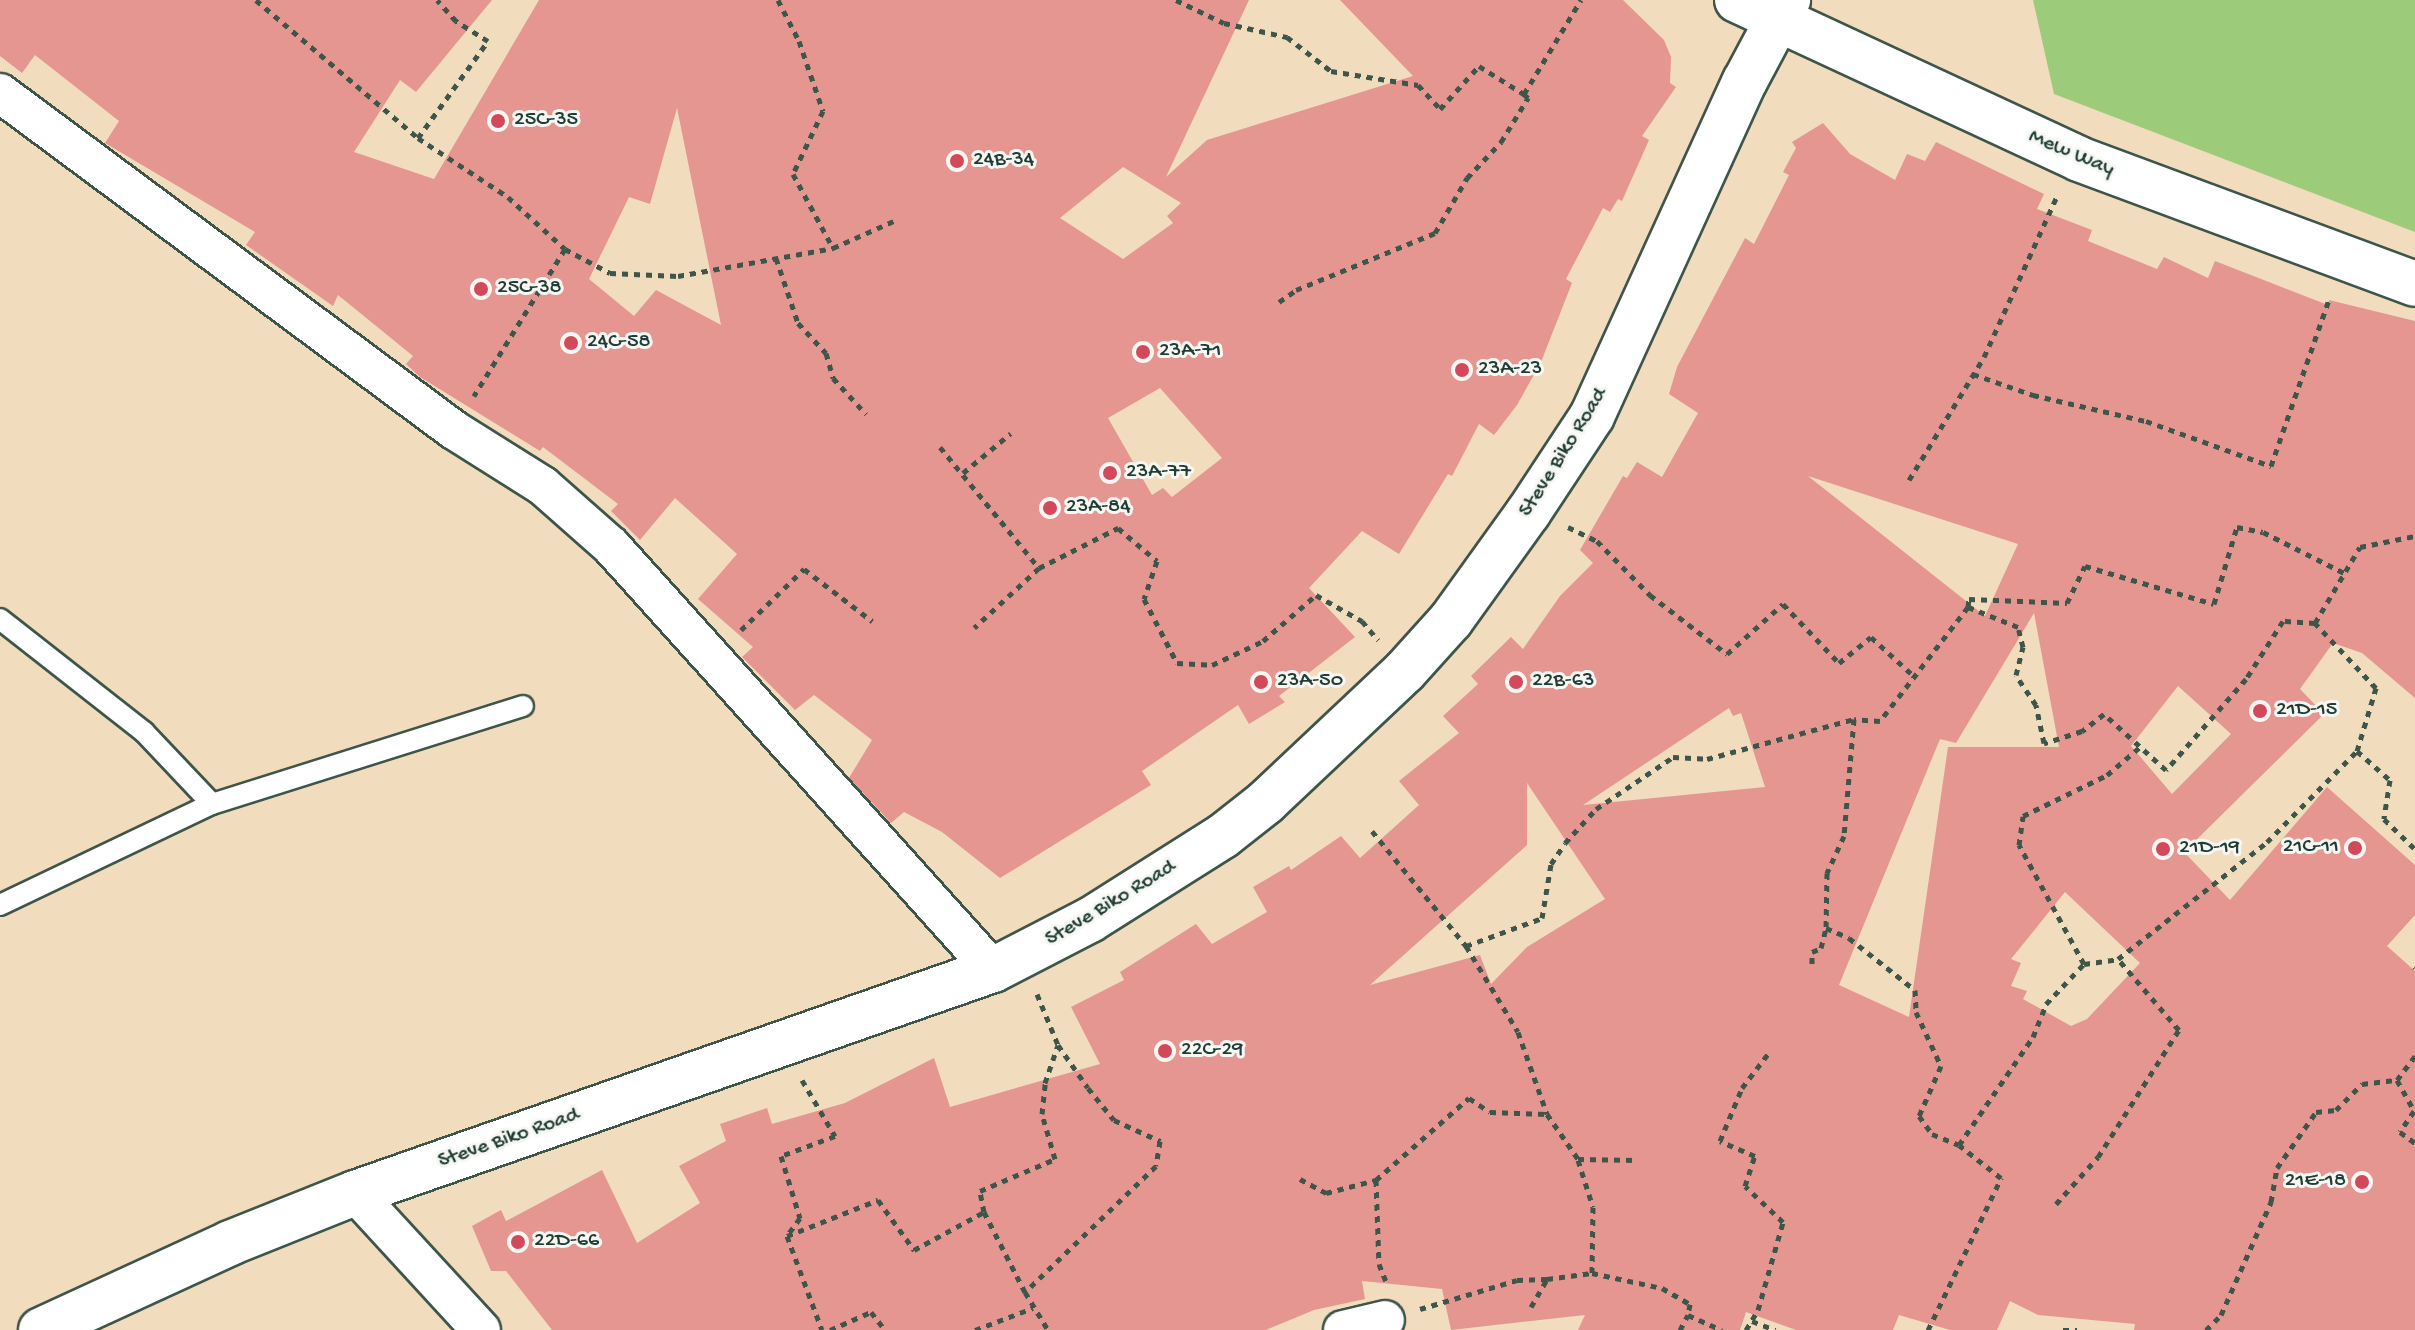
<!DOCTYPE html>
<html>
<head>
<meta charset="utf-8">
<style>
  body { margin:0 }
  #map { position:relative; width:2415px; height:1330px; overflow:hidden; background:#f1dcbd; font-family:"Gochi Hand",sans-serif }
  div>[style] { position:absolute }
  .green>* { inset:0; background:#9ccc7a }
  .building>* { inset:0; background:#e59691 }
  .path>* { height:5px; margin-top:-2.5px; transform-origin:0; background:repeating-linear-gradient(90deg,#3e5549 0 6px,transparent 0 12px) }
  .roads { filter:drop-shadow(2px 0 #3e5549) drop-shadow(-2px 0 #3e5549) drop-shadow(0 2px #3e5549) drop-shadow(0 -2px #3e5549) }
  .lane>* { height:20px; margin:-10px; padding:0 10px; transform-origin:10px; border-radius:10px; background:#fff }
  .street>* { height:38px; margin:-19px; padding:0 19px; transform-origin:19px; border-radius:19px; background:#fff }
  .secondary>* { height:44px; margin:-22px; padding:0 22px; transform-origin:22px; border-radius:22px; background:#fff }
  .primary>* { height:44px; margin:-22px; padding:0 22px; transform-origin:22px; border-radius:22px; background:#fff }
  .dots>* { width:22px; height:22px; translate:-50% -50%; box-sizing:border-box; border:4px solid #f6f6f2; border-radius:50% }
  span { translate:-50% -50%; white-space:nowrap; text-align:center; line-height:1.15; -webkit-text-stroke:6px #f6f6f2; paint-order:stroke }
  .poi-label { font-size:22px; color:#1f3d34 }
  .left { translate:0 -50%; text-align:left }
  .right { translate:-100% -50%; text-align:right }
  .street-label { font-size:22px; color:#1f3d34 }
</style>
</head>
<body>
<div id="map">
  <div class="green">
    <i style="clip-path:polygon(2033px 0,2415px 0,2415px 232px,2054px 94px)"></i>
  </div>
  <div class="building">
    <i style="clip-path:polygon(evenodd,0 0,492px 0,416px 92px,400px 80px,354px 152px,434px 179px,539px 0,1249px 0,1166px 177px,1207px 140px,1413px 76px,1340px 0,1623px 0,1664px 40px,1671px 57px,1670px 83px,1676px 87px,1642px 136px,1649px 140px,1622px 201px,1618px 199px,1610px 212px,1603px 208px,1566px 279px,1572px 283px,1541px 362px,1517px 405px,1494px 435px,1479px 424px,1452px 476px,1448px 474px,1399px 554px,1362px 531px,1309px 588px,1355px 637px,1279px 696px,1285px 702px,1249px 724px,1238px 705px,1142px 771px,1151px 785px,1000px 878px,942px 832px,904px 812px,891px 823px,849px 778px,872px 740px,814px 695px,795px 710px,742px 657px,753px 647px,698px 599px,737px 554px,675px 498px,640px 540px,611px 511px,618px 504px,543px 447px,540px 451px,420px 377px,406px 364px,413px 356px,338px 295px,333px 306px,246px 245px,255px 232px,105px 143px,119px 121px,35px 55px,22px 73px,0 56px,0 0,677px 108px,721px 325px,656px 290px,634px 316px,589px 279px,629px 197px,650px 204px,677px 108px,0 0,1123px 167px,1181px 203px,1167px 216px,1173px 223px,1123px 259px,1060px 218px,1123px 167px,0 0,1160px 388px,1222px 458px,1172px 497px,1163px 488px,1152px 495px,1108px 418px,1160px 388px)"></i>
    <i style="clip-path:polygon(evenodd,1823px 123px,1850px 154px,1895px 180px,1907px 154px,1925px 161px,1936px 142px,2044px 194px,2037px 209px,2092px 230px,2088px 241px,2157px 269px,2164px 257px,2208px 278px,2215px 261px,2328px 305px,2329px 300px,2415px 321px,2415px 698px,2362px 653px,2333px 643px,2300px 689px,2324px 714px,2184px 852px,2230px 900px,2327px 787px,2415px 865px,2415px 915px,2387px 946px,2415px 971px,2415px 1330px,2134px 1330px,2135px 1324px,2038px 1315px,2010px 1301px,1997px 1330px,1950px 1330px,1899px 1315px,1893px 1330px,1796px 1330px,1746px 1312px,1740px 1330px,1578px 1330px,1585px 1315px,1451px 1330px,1442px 1289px,1362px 1281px,1365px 1299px,1314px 1310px,1266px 1330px,552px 1330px,506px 1271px,491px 1271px,472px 1226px,501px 1210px,506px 1221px,602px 1170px,637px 1243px,700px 1203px,679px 1166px,726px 1141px,720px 1124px,767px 1108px,772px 1124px,845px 1103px,934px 1058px,950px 1107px,1100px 1064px,1071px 1007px,1124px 980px,1120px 972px,1196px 924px,1212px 944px,1267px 912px,1253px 887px,1289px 866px,1291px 870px,1341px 836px,1360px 858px,1419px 805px,1399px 781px,1459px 733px,1443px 716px,1478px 684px,1471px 676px,1511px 637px,1523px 649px,1560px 596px,1593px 563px,1580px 550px,1623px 476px,1627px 478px,1637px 462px,1662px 477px,1698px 413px,1669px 394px,1677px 367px,1745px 238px,1754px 244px,1789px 175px,1783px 172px,1796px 148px,1792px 142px,1823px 123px,1808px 476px,2018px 544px,1985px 616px,1808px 476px,1823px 123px,2034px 613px,2059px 747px,1948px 747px,1909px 1017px,1839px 985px,1940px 739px,1956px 743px,2034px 613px,1823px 123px,2178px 686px,2231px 734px,2172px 794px,2131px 746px,2178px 686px,1823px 123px,1729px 708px,1733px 716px,1741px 713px,1765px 787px,1583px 805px,1729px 708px,1823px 123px,1527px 783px,1605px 899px,1527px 947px,1491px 984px,1480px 955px,1370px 985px,1527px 845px,1527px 783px,1823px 123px,2065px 892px,2140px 963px,2087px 1019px,2071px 1026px,2023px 999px,2027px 991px,2011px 986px,2021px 963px,2011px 959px,2065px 892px)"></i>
  </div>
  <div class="path">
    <i style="left:256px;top:0;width:213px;rotate:40.4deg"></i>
    <i style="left:418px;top:138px;width:108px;rotate:33.2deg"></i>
    <i style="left:508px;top:197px;width:77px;rotate:42.4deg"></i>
    <i style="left:565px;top:249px;width:173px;rotate:121.8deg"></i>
    <i style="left:778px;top:0;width:46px;rotate:62.9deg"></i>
    <i style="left:799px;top:41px;width:74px;rotate:71.1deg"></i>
    <i style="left:823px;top:111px;width:70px;rotate:115.5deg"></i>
    <i style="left:793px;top:174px;width:84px;rotate:61.6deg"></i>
    <i style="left:1176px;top:0;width:53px;rotate:25.6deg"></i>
    <i style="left:1224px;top:23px;width:65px;rotate:12.5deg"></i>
    <i style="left:1287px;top:37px;width:56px;rotate:37.7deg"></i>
    <i style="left:1331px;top:71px;width:88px;rotate:9.1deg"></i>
    <i style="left:1418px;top:85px;width:33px;rotate:47deg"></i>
    <i style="left:1440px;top:109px;width:58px;rotate:-47.8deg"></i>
    <i style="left:1479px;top:66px;width:53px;rotate:31.9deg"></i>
    <i style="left:1524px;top:94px;width:110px;rotate:-58.8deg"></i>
    <i style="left:418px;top:138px;width:120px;rotate:-54.2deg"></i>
    <i style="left:488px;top:41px;width:38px;rotate:-148deg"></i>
    <i style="left:456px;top:21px;width:28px;rotate:-132deg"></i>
    <i style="left:565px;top:249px;width:51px;rotate:28.1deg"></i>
    <i style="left:610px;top:273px;width:68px;rotate:2.5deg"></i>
    <i style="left:678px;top:276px;width:158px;rotate:-10.2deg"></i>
    <i style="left:833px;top:248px;width:69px;rotate:-24deg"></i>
    <i style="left:776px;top:258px;width:69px;rotate:71.3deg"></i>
    <i style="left:798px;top:323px;width:41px;rotate:47deg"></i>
    <i style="left:826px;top:353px;width:26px;rotate:74deg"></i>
    <i style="left:833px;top:378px;width:49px;rotate:47.5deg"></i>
    <i style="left:1279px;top:302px;width:21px;rotate:-35deg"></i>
    <i style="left:1296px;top:290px;width:150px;rotate:-22.3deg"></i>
    <i style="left:1435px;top:233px;width:64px;rotate:-59.8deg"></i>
    <i style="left:1467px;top:178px;width:50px;rotate:-46.6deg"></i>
    <i style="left:1501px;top:142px;width:52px;rotate:-58.5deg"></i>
    <i style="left:1528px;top:98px;width:6px;rotate:-135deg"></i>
    <i style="left:1973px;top:374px;width:64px;rotate:19.3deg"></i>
    <i style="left:2033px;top:395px;width:116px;rotate:13deg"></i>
    <i style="left:2146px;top:421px;width:133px;rotate:19.8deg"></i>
    <i style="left:2271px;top:466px;width:177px;rotate:-70.8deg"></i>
    <i style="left:940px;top:447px;width:156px;rotate:50.7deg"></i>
    <i style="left:1039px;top:568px;width:88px;rotate:137.3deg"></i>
    <i style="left:963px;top:473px;width:62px;rotate:-39.8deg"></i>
    <i style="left:1909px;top:480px;width:144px;rotate:-58.6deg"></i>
    <i style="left:1984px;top:357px;width:179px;rotate:-65.6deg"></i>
    <i style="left:1568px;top:527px;width:32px;rotate:26deg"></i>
    <i style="left:1597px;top:541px;width:76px;rotate:45.5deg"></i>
    <i style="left:1650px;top:595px;width:97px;rotate:37.5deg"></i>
    <i style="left:1727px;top:654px;width:75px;rotate:-41.8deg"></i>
    <i style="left:1783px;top:604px;width:81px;rotate:46.5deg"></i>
    <i style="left:1839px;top:663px;width:41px;rotate:-39.1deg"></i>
    <i style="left:1871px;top:637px;width:61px;rotate:42.3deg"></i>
    <i style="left:1039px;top:568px;width:89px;rotate:-26.9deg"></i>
    <i style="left:1118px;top:528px;width:51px;rotate:40.2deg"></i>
    <i style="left:1157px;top:561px;width:40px;rotate:108.9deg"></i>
    <i style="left:1144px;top:599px;width:72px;rotate:62.7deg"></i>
    <i style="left:1177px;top:663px;width:35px;rotate:3deg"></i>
    <i style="left:1212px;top:665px;width:56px;rotate:-25.2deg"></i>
    <i style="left:1263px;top:641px;width:70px;rotate:-41deg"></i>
    <i style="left:1316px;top:595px;width:53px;rotate:29.5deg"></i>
    <i style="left:1362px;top:621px;width:25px;rotate:50deg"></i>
    <i style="left:1968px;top:607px;width:8px;rotate:-83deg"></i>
    <i style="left:1969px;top:599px;width:98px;rotate:2.3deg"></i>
    <i style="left:2067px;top:603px;width:41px;rotate:-64.1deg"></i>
    <i style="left:2085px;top:566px;width:134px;rotate:16.4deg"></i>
    <i style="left:2214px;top:604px;width:80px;rotate:-73.4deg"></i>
    <i style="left:2237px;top:527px;width:26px;rotate:11deg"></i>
    <i style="left:2263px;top:532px;width:91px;rotate:26.8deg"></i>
    <i style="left:2315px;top:623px;width:32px;rotate:-176deg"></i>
    <i style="left:2283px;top:621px;width:69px;rotate:122.5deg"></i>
    <i style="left:2246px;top:679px;width:121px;rotate:131.3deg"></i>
    <i style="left:2166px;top:770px;width:84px;rotate:-137.9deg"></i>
    <i style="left:2104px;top:714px;width:28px;rotate:142deg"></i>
    <i style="left:2082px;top:731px;width:40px;rotate:162deg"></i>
    <i style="left:2044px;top:743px;width:39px;rotate:-102deg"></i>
    <i style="left:2036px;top:705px;width:36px;rotate:-124deg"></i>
    <i style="left:2016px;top:675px;width:29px;rotate:-76deg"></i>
    <i style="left:2023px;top:647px;width:21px;rotate:-104deg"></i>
    <i style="left:2018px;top:627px;width:54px;rotate:-158.2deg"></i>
    <i style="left:1968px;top:607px;width:144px;rotate:127.7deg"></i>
    <i style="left:1880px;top:721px;width:26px;rotate:-176deg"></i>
    <i style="left:1854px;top:719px;width:117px;rotate:94.9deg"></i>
    <i style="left:1844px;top:836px;width:41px;rotate:114.7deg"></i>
    <i style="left:1827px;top:873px;width:55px;rotate:91deg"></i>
    <i style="left:1826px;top:928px;width:25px;rotate:23deg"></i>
    <i style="left:1849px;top:938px;width:84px;rotate:38.2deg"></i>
    <i style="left:1915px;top:990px;width:22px;rotate:87deg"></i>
    <i style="left:1916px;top:1012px;width:60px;rotate:65.2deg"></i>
    <i style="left:1941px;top:1066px;width:55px;rotate:113.7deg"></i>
    <i style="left:1919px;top:1116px;width:22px;rotate:54deg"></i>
    <i style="left:1932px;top:1134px;width:29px;rotate:22deg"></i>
    <i style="left:1959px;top:1145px;width:131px;rotate:-55.6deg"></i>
    <i style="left:2033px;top:1037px;width:35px;rotate:-68deg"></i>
    <i style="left:2046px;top:1004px;width:55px;rotate:-46.5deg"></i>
    <i style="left:2084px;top:964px;width:34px;rotate:-8deg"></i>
    <i style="left:2118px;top:959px;width:189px;rotate:-38.1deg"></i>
    <i style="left:2267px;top:842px;width:128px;rotate:-45.3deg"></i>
    <i style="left:2357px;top:751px;width:66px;rotate:-73.2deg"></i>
    <i style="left:2376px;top:688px;width:89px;rotate:-133.2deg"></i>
    <i style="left:2315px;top:623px;width:88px;rotate:-59.4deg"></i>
    <i style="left:2360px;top:547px;width:56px;rotate:-11.3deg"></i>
    <i style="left:741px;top:630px;width:88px;rotate:-44.1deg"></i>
    <i style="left:804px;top:569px;width:86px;rotate:37.4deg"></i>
    <i style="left:2357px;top:751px;width:44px;rotate:41.3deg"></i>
    <i style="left:2390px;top:780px;width:39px;rotate:99deg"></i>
    <i style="left:2384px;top:819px;width:43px;rotate:44.1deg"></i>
    <i style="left:1372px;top:831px;width:149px;rotate:50.7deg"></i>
    <i style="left:1466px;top:946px;width:81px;rotate:-20.2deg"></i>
    <i style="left:1542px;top:918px;width:55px;rotate:-80.5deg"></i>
    <i style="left:1551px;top:864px;width:25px;rotate:-56deg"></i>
    <i style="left:1565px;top:843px;width:46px;rotate:-47.6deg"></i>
    <i style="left:1596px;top:809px;width:93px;rotate:-34deg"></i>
    <i style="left:1673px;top:757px;width:34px;rotate:3deg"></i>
    <i style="left:1707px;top:759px;width:152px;rotate:-15.2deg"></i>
    <i style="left:1466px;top:946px;width:100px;rotate:58.8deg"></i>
    <i style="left:1518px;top:1032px;width:87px;rotate:70.5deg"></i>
    <i style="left:1547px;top:1114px;width:55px;rotate:55.4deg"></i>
    <i style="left:1578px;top:1159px;width:59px;rotate:1deg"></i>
    <i style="left:1812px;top:964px;width:12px;rotate:-90deg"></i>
    <i style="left:1812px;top:952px;width:10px;rotate:-24deg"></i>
    <i style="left:1821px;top:948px;width:21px;rotate:-76deg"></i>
    <i style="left:2084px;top:964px;width:136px;rotate:-118.6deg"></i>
    <i style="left:2019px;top:845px;width:29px;rotate:-82deg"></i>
    <i style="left:2023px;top:816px;width:93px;rotate:-26deg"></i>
    <i style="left:2107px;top:775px;width:43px;rotate:-40.3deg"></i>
    <i style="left:2414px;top:967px;width:1px;rotate:45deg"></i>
    <i style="left:1037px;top:994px;width:55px;rotate:67.6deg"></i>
    <i style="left:1058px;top:1045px;width:52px;rotate:55.1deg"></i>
    <i style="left:1088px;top:1088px;width:41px;rotate:50.9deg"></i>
    <i style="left:1114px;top:1120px;width:51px;rotate:24.5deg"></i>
    <i style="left:1160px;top:1141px;width:25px;rotate:99deg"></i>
    <i style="left:1156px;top:1166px;width:182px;rotate:136.1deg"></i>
    <i style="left:1025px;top:1292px;width:44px;rotate:58.8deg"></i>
    <i style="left:802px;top:1080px;width:65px;rotate:59.5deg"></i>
    <i style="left:835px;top:1136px;width:58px;rotate:159.7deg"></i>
    <i style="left:781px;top:1156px;width:65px;rotate:73deg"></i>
    <i style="left:800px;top:1218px;width:22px;rotate:126deg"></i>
    <i style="left:787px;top:1236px;width:100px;rotate:69.6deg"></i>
    <i style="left:2397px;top:1080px;width:35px;rotate:61deg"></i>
    <i style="left:2414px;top:1111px;width:25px;rotate:124deg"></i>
    <i style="left:2400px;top:1132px;width:19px;rotate:36deg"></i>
    <i style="left:2397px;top:1080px;width:30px;rotate:-53deg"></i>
    <i style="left:1578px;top:1160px;width:49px;rotate:72.3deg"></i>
    <i style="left:1593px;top:1207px;width:66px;rotate:90.9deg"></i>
    <i style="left:1592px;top:1273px;width:72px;rotate:12.1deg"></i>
    <i style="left:1662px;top:1288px;width:32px;rotate:30deg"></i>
    <i style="left:1690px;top:1304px;width:11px;rotate:100deg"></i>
    <i style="left:1688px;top:1315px;width:37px;rotate:24deg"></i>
    <i style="left:1300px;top:1179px;width:30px;rotate:28deg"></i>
    <i style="left:1326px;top:1193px;width:52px;rotate:-14.6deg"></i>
    <i style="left:1376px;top:1180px;width:84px;rotate:88deg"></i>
    <i style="left:1379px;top:1264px;width:18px;rotate:68deg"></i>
    <i style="left:1376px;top:1180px;width:124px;rotate:-41.4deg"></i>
    <i style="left:1469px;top:1098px;width:25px;rotate:34deg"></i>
    <i style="left:1490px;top:1112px;width:57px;rotate:2deg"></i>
    <i style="left:2056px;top:1204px;width:63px;rotate:-48.2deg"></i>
    <i style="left:2098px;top:1157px;width:151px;rotate:-57.5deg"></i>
    <i style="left:2179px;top:1030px;width:94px;rotate:-130.7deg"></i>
    <i style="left:984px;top:1212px;width:90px;rotate:62.9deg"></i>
    <i style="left:787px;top:1236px;width:98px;rotate:-21.6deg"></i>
    <i style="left:878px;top:1200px;width:62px;rotate:54.2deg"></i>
    <i style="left:914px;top:1250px;width:80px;rotate:-28.5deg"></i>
    <i style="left:984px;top:1212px;width:21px;rotate:-101deg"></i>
    <i style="left:980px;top:1191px;width:82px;rotate:-23.1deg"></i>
    <i style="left:1055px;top:1159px;width:47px;rotate:-106.1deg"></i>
    <i style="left:1042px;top:1114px;width:31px;rotate:-84deg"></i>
    <i style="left:1045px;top:1083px;width:40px;rotate:-71.1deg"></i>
    <i style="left:1531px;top:1307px;width:32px;rotate:-60deg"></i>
    <i style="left:1547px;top:1279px;width:45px;rotate:-7.6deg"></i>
    <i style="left:1420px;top:1309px;width:101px;rotate:-16.6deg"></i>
    <i style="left:1517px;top:1280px;width:30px;rotate:-2deg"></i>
    <i style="left:1752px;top:1321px;width:25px;rotate:21deg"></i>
    <i style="left:830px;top:1330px;width:45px;rotate:-23.7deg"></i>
    <i style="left:871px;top:1312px;width:23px;rotate:52deg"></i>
    <i style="left:975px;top:1330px;width:62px;rotate:-20.8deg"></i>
    <i style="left:1680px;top:1330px;width:17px;rotate:-62deg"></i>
    <i style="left:1746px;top:1330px;width:23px;rotate:-59deg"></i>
    <i style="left:1758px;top:1310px;width:91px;rotate:-74.1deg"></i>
    <i style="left:1783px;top:1222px;width:52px;rotate:-136.5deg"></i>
    <i style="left:1745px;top:1186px;width:32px;rotate:-72deg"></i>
    <i style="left:1755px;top:1156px;width:38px;rotate:-157deg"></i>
    <i style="left:1720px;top:1141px;width:57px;rotate:-67.5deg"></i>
    <i style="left:1742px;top:1088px;width:43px;rotate:-52.6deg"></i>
    <i style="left:1928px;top:1330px;width:169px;rotate:-64.3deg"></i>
    <i style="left:2001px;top:1178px;width:53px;rotate:-141.8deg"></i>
    <i style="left:2063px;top:1330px;width:14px"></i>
    <i style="left:2206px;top:1330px;width:21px;rotate:-45deg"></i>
    <i style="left:2221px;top:1315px;width:124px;rotate:-66.1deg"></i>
    <i style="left:2271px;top:1202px;width:35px;rotate:-80deg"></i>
    <i style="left:2277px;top:1168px;width:68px;rotate:-55.1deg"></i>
    <i style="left:2316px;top:1112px;width:20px;rotate:-6deg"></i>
    <i style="left:2336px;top:1110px;width:37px;rotate:-45deg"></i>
    <i style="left:2362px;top:1084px;width:35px;rotate:-7deg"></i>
  </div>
  <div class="roads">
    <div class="lane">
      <i style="left:0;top:619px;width:183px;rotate:38.1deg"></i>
      <i style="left:144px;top:732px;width:99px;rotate:46.6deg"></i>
      <i style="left:0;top:905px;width:235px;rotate:-25.5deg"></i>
      <i style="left:212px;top:804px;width:326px;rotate:-17.5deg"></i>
    </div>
    <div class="street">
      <i style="left:0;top:93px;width:565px;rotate:36.59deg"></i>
      <i style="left:454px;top:430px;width:105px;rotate:32.2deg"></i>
      <i style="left:543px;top:486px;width:91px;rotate:41.4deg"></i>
      <i style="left:611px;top:546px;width:571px;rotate:47.98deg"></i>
      <i style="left:355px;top:1193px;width:186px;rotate:47.4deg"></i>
      <i style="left:1343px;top:1330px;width:43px;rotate:-13.4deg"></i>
    </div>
    <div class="secondary">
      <i style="left:41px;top:1330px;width:208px;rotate:-24.7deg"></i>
      <i style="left:230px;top:1243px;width:135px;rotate:-21.8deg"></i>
      <i style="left:355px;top:1193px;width:676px;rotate:-19.27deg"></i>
      <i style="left:993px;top:970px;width:109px;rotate:-27.3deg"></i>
      <i style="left:1090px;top:920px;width:157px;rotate:-32.3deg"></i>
      <i style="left:1223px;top:836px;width:55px;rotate:-38.3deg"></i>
      <i style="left:1266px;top:802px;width:191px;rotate:-43.3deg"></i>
      <i style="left:1405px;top:671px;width:69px;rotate:-48deg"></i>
      <i style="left:1451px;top:620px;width:132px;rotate:-54.3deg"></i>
      <i style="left:1528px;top:513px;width:116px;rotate:-56.6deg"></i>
      <i style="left:1592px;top:416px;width:368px;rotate:-65.5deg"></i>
      <i style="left:1745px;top:81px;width:92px;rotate:-62deg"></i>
    </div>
    <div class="primary">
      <i style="left:1737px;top:0;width:377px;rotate:24.9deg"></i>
      <i style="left:2079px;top:159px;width:358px;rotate:20.4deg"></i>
    </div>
  </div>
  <div class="dots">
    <i style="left:498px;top:121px;background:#d1495b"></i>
    <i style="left:957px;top:161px;background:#d1495b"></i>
    <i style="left:481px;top:289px;background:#d1495b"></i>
    <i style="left:571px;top:343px;background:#d1495b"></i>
    <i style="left:1143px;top:352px;background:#d1495b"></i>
    <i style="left:1462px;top:370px;background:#d1495b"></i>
    <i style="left:1110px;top:473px;background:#d1495b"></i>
    <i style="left:1050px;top:508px;background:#d1495b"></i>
    <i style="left:1261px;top:682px;background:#d1495b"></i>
    <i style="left:1516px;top:682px;background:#d1495b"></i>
    <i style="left:2260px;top:711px;background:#d1495b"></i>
    <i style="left:2355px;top:848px;background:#d1495b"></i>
    <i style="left:2163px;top:849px;background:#d1495b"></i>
    <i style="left:1165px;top:1051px;background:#d1495b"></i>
    <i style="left:2362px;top:1182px;background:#d1495b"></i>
    <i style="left:518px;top:1242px;background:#d1495b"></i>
  </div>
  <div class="poi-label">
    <span class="left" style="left:514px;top:121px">25C-35</span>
    <span class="left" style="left:973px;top:161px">24B-34</span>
    <span class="left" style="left:497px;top:289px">25C-38</span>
    <span class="left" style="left:587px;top:343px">24C-58</span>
    <span class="left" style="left:1159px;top:352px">23A-71</span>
    <span class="left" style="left:1478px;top:370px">23A-23</span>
    <span class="left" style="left:1126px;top:473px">23A-77</span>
    <span class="left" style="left:1066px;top:508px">23A-84</span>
    <span class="left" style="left:1277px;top:682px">23A-50</span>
    <span class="left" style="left:1532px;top:682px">22B-63</span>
    <span class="left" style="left:2276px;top:711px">21D-15</span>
    <span class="right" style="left:2339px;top:848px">21C-11</span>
    <span class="left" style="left:2179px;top:849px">21D-19</span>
    <span class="left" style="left:1181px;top:1051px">22C-29</span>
    <span class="right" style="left:2346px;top:1182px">21E-18</span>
    <span class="left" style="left:534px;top:1242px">22D-66</span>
  </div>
  <div class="street-label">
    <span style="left:2071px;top:154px;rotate:23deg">Mew Way</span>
    <span style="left:1564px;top:453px;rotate:-58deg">Steve Biko Road</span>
    <span style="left:1111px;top:904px;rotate:-31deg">Steve Biko Road</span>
    <span style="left:509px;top:1139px;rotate:-19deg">Steve Biko Road</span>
  </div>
</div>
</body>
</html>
